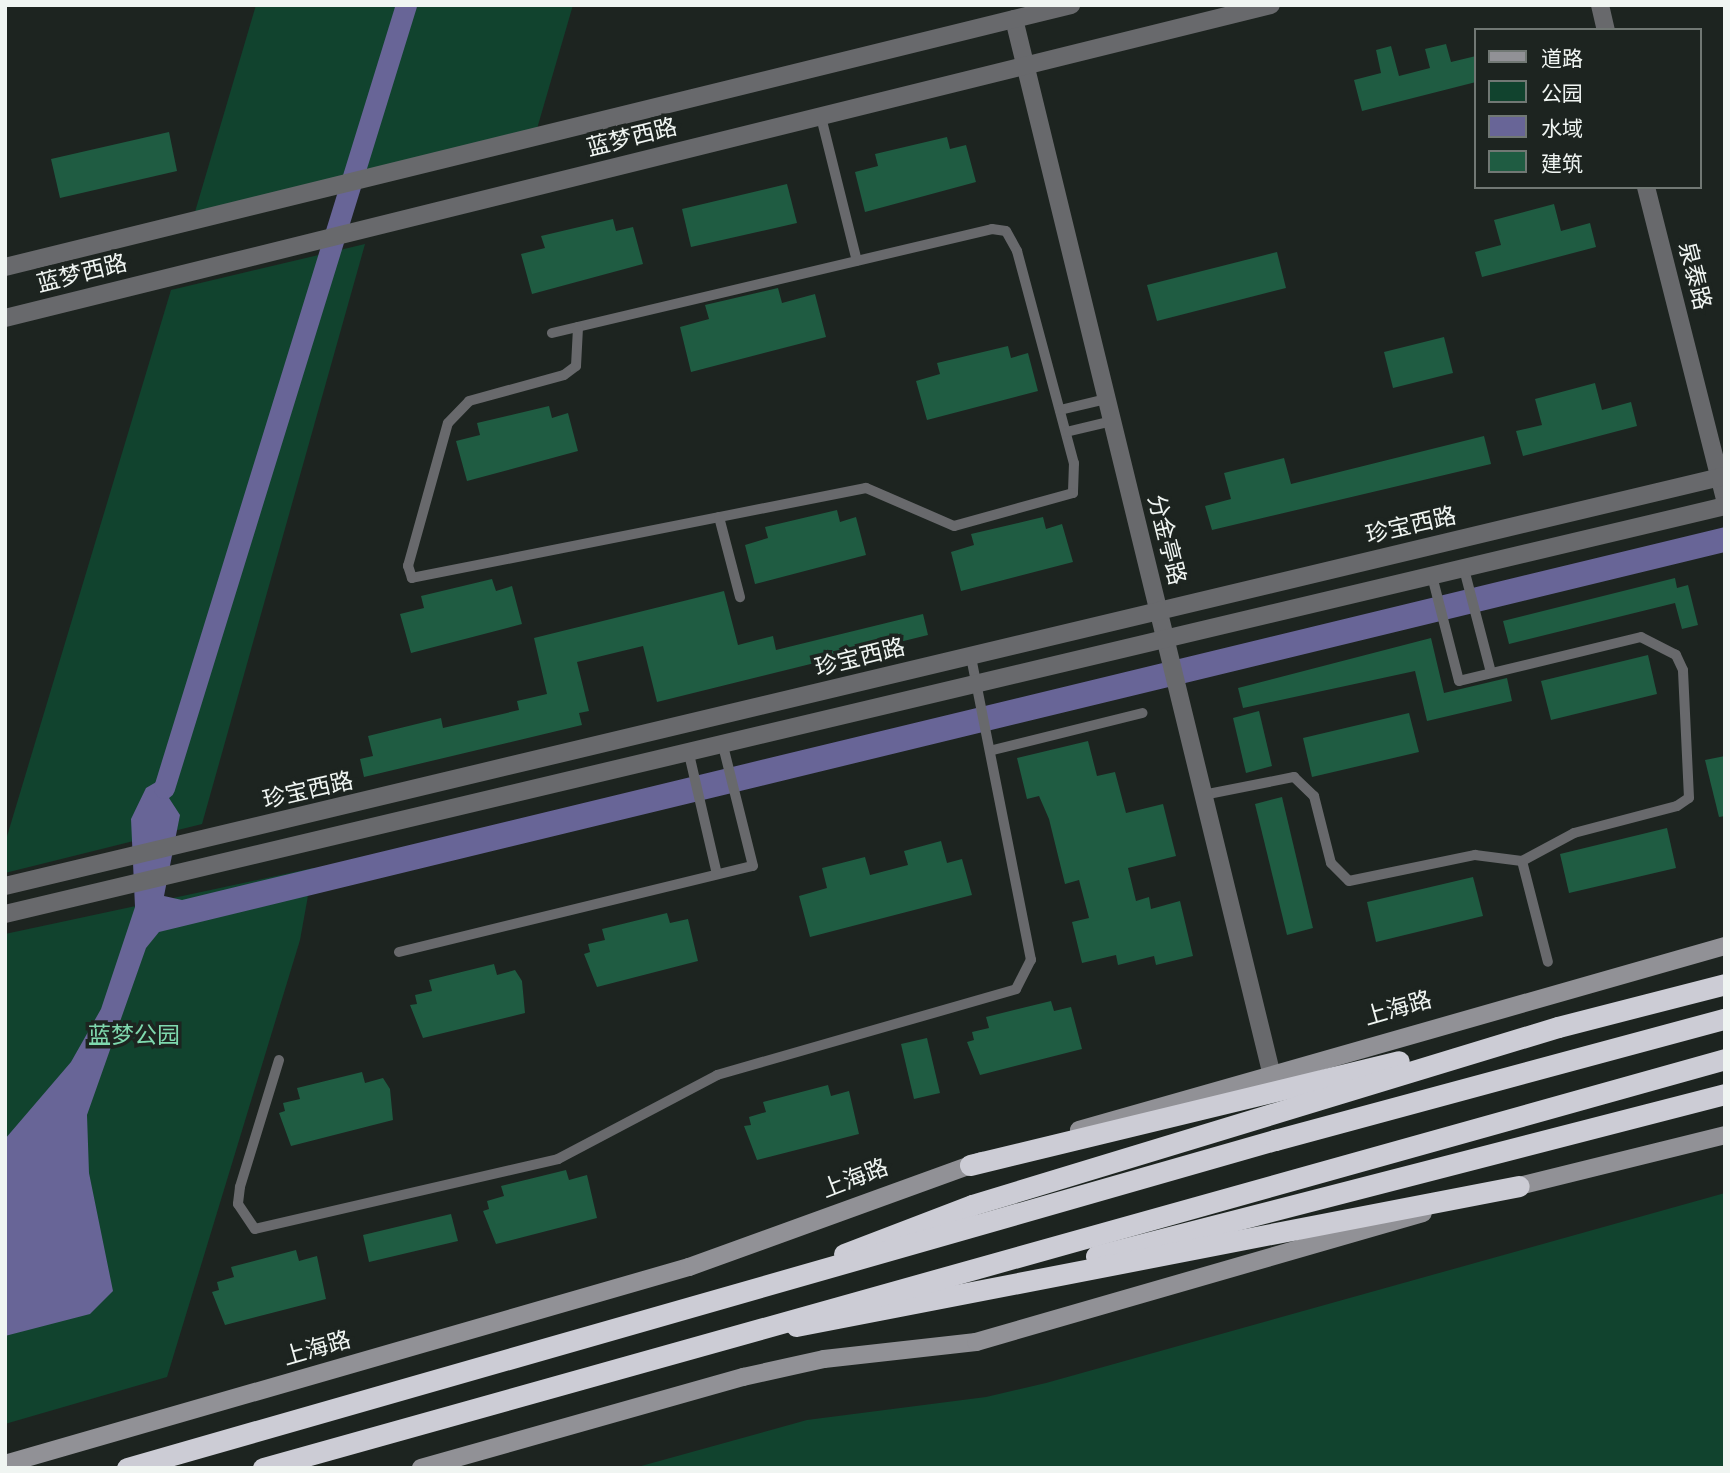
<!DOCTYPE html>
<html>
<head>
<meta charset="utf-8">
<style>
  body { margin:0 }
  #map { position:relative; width:1730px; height:1473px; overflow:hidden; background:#1d2420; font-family:"Roboto Condensed","Noto Sans SC",sans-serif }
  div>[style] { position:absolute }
  .green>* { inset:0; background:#11432e }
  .water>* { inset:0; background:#686597 }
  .canal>* { height:21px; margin:-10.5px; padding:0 10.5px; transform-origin:10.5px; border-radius:10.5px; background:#686597 }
  .building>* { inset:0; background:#1f5c42 }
  .lane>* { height:10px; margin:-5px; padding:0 5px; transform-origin:5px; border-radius:5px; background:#68696c }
  .street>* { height:18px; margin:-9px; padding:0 9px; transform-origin:9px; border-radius:9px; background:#68696c }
  .secondary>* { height:18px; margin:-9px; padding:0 9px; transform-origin:9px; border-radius:9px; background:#919196 }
  .highway>* { height:21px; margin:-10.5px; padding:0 10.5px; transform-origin:10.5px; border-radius:10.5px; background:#ccccd5 }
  span { translate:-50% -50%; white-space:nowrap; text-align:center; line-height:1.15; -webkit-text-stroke:7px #1d2420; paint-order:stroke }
  .street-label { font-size:23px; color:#f0f5f2 }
  .park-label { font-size:23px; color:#7fd9ae }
  .frame { position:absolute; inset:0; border:7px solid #f0f5f2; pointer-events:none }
  .legend { position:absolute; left:1474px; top:28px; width:228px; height:161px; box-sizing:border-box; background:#1d2420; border:2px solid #717874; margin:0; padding:9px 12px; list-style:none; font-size:21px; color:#f0f5f2 }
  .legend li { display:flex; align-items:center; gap:14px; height:35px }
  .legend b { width:35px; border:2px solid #717874 }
</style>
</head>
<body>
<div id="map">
  <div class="green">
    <i style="clip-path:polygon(256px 5px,573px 5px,534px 139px,192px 222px)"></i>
    <i style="clip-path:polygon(365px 244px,202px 824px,5px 873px,5px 843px,171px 290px)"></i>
    <i style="clip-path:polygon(313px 868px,300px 940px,167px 1377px,5px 1424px,5px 934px)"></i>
    <i style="clip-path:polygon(1725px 1193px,1725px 1468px,634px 1468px,807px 1420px,986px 1397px,1046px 1383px)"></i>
  </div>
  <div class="water">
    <i style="clip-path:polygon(1725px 527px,1725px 552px,159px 932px,146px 948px,87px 1115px,89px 1173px,113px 1291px,90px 1314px,5px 1336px,5px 1139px,71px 1062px,101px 1009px,135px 907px,131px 819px,146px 788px,158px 781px,180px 815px,164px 896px,182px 900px)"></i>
  </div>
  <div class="canal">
    <i style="left:164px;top:788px;width:820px;rotate:-72.83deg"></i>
  </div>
  <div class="building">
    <i style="clip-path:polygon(1446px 44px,1451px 62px,1476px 56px,1476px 82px,1362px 111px,1354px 80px,1381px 73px,1376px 50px,1391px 46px,1399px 76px,1430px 68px,1425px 49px)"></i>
    <i style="clip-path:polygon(169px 132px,177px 171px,60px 198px,51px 159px)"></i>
    <i style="clip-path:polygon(947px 137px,950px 149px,966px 145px,976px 182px,865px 212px,855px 172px,878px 166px,875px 154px)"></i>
    <i style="clip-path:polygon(787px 184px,797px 223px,691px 247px,682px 209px)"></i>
    <i style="clip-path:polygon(1554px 204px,1561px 231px,1590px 223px,1596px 247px,1482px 277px,1475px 252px,1501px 245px,1494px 220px)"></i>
    <i style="clip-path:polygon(613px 219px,616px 231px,633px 227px,643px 264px,532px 294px,521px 254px,545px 248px,541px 236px)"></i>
    <i style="clip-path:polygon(1277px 252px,1286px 288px,1157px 321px,1147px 285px)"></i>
    <i style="clip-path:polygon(778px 288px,782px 303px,815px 294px,826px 337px,691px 372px,680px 327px,709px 319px,705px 305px)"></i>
    <i style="clip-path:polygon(1444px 337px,1453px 373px,1393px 388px,1384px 352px)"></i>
    <i style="clip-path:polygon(1008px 346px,1011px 358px,1028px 353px,1038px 391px,927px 420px,916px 381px,940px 374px,937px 363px)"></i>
    <i style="clip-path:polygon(1595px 383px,1602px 410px,1631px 402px,1637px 426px,1523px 456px,1516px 431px,1542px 425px,1535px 399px)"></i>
    <i style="clip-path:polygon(549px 406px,552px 418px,568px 413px,578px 451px,467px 481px,456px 441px,480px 435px,477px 423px)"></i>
    <i style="clip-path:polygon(1484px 436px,1491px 464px,1212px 530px,1205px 506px,1231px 499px,1224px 473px,1284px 458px,1291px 484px)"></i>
    <i style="clip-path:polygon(837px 510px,840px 522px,856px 517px,866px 555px,755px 584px,745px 545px,768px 538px,765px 527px)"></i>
    <i style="clip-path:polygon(1043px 517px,1046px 529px,1062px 524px,1073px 562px,961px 591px,951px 552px,974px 545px,971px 534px)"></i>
    <i style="clip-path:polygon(1675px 578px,1677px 588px,1688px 585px,1698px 625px,1682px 629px,1675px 603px,1509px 644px,1503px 621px)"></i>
    <i style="clip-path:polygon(492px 579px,496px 591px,512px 586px,522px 624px,411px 653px,400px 614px,424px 608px,421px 596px)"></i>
    <i style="clip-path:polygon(724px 591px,738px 645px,773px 636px,776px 650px,923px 614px,928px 635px,657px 702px,643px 646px,577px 662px,589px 711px,579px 713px,582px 725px,364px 777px,360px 759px,373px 756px,368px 736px,441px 718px,443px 728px,519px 710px,517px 701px,547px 694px,534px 638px)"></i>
    <i style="clip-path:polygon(1431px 638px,1444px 693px,1507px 678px,1512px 701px,1427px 721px,1415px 671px,1243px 708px,1238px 688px)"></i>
    <i style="clip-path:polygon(1648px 655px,1657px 694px,1551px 720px,1541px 681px)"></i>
    <i style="clip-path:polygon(1259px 711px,1272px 766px,1246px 773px,1233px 718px)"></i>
    <i style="clip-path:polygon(1409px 713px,1419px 752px,1312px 777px,1303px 738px)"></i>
    <i style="clip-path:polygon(1088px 741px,1097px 776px,1115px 772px,1126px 813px,1163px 804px,1176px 856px,1128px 868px,1136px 901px,1149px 897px,1151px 909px,1180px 901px,1193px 956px,1156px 965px,1154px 956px,1118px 965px,1116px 955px,1082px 963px,1072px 922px,1089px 918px,1079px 880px,1065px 884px,1049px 819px,1039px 796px,1027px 799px,1017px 758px)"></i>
    <i style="clip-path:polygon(1725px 756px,1725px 816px,1719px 817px,1705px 760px)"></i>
    <i style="clip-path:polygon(1282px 797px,1313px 928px,1287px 935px,1255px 804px)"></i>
    <i style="clip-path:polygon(1667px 828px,1676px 868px,1569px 893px,1560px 854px)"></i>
    <i style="clip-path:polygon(941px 841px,947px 863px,962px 859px,972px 895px,810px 937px,799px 896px,827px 888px,822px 868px,865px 857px,870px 875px,908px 865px,904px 851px)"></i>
    <i style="clip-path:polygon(1473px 877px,1483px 916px,1376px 942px,1367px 902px)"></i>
    <i style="clip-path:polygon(667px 913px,670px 923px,688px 919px,698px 961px,597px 987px,584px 954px,590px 952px,588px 944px,605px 940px,602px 929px)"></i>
    <i style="clip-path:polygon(494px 964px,497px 975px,515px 970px,522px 981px,525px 1013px,423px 1038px,410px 1005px,417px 1004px,415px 995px,432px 991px,429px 980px)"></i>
    <i style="clip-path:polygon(1051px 1001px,1054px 1011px,1071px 1007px,1082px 1049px,980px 1075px,967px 1042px,974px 1040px,972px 1032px,989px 1028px,986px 1017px)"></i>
    <i style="clip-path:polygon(927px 1038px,940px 1093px,914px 1099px,901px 1044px)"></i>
    <i style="clip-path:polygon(362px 1072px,365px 1083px,383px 1078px,390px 1089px,393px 1120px,291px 1146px,279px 1113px,285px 1111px,283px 1103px,300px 1099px,297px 1088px)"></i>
    <i style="clip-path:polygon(828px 1085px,831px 1096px,849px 1091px,859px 1134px,757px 1160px,744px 1126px,751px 1125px,749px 1117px,766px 1112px,763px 1102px)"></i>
    <i style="clip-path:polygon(566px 1170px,569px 1180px,587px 1175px,597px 1218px,496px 1244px,483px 1211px,489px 1209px,487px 1201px,504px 1196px,501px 1186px)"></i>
    <i style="clip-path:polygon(451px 1214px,458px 1241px,369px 1262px,363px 1235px)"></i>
    <i style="clip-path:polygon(296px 1250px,299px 1261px,317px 1256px,326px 1299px,225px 1325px,212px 1292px,219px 1290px,217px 1282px,234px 1277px,231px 1267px)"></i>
  </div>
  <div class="lane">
    <i style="left:821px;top:117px;width:148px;rotate:76deg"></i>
    <i style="left:552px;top:333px;width:452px;rotate:-13.3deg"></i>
    <i style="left:992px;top:229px;width:14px;rotate:8deg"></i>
    <i style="left:1006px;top:231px;width:23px;rotate:61deg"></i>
    <i style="left:1017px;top:251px;width:220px;rotate:75deg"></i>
    <i style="left:1074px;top:463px;width:30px;rotate:92deg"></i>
    <i style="left:1073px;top:493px;width:123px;rotate:164.5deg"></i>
    <i style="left:954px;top:526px;width:96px;rotate:-156.6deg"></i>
    <i style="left:866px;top:488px;width:463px;rotate:168.8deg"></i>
    <i style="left:412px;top:578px;width:13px;rotate:-108deg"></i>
    <i style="left:408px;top:566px;width:148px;rotate:-74.4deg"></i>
    <i style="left:448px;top:423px;width:30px;rotate:-46deg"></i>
    <i style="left:469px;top:401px;width:98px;rotate:-15.3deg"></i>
    <i style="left:564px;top:375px;width:15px;rotate:-37deg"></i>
    <i style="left:576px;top:366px;width:39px;rotate:-87deg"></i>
    <i style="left:1060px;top:410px;width:47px;rotate:-13.4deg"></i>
    <i style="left:1066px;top:432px;width:47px;rotate:-13.4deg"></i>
    <i style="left:719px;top:517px;width:83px;rotate:75.3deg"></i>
    <i style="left:1464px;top:569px;width:107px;rotate:75.4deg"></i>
    <i style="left:993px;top:750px;width:154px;rotate:-13.9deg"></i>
    <i style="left:689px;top:754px;width:123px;rotate:76.9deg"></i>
    <i style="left:1203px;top:795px;width:93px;rotate:-11.2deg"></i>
    <i style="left:1294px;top:777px;width:28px;rotate:44deg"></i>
    <i style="left:1314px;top:796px;width:69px;rotate:75.8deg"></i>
    <i style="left:1331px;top:863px;width:25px;rotate:45deg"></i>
    <i style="left:1349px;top:881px;width:129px;rotate:-11.7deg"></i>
    <i style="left:1475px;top:855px;width:47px;rotate:7.3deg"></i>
    <i style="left:1522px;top:861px;width:59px;rotate:-28.3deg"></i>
    <i style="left:1574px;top:833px;width:106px;rotate:-14.7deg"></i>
    <i style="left:1677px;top:806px;width:14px;rotate:-34deg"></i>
    <i style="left:1689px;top:798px;width:128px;rotate:-92.7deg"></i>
    <i style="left:1683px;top:670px;width:17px;rotate:-115deg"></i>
    <i style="left:1676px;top:655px;width:39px;rotate:-153deg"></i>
    <i style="left:1641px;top:637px;width:187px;rotate:166.4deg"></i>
    <i style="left:1459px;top:681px;width:108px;rotate:-104.4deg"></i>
    <i style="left:1522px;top:861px;width:104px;rotate:75.6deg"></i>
    <i style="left:399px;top:952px;width:364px;rotate:-13.7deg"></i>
    <i style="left:753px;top:866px;width:124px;rotate:-104deg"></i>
    <i style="left:279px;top:1060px;width:133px;rotate:107.1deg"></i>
    <i style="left:240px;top:1187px;width:17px;rotate:97deg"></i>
    <i style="left:238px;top:1204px;width:30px;rotate:56deg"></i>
    <i style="left:255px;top:1229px;width:311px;rotate:-13deg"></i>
    <i style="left:558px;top:1159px;width:180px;rotate:-27.8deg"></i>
    <i style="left:717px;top:1075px;width:311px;rotate:-16deg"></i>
    <i style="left:1016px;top:989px;width:33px;rotate:-63deg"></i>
    <i style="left:1031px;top:960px;width:309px;rotate:-101.2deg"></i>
  </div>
  <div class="street">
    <i style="left:1600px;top:5px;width:26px;rotate:77deg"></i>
    <i style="left:1014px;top:19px;width:1084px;rotate:76.28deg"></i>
    <i style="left:1646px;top:187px;width:323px;rotate:75.8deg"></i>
    <i style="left:5px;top:267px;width:1098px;rotate:-13.81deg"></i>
    <i style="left:5px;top:318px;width:1304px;rotate:-13.89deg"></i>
    <i style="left:5px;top:886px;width:1768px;rotate:-13.41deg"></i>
    <i style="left:5px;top:914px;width:1768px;rotate:-13.34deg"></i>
  </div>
  <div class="secondary">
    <i style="left:1079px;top:1130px;width:672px;rotate:-15.9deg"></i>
    <i style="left:1507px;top:1189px;width:225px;rotate:-13.9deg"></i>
    <i style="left:5px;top:1464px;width:712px;rotate:-16.07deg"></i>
    <i style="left:689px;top:1267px;width:312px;rotate:-19.9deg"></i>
    <i style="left:421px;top:1468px;width:335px;rotate:-15.8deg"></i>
    <i style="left:743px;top:1377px;width:83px;rotate:-12.5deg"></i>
    <i style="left:824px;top:1359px;width:153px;rotate:-6.4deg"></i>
    <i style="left:976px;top:1342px;width:465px;rotate:-16.1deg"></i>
  </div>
  <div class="highway">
    <i style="left:970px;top:1165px;width:441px;rotate:-13.6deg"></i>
    <i style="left:844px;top:1254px;width:137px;rotate:-20.9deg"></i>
    <i style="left:972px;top:1205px;width:612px;rotate:-16.9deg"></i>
    <i style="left:1558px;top:1027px;width:172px;rotate:-14.4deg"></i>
    <i style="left:1096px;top:1256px;width:650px;rotate:-14.44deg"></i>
    <i style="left:796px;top:1326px;width:736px;rotate:-10.96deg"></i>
    <i style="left:127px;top:1468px;width:1194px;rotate:-15.95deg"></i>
    <i style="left:1275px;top:1140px;width:466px;rotate:-15.1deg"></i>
    <i style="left:263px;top:1468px;width:1518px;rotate:-15.63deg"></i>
  </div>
  <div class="street-label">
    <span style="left:632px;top:138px;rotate:-14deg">蓝梦西路</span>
    <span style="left:82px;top:274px;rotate:-14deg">蓝梦西路</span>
    <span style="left:1694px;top:276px;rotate:76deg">泉泰路</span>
    <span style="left:1411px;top:526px;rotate:-13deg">珍宝西路</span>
    <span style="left:1166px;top:540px;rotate:76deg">分金亭路</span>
    <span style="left:860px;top:658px;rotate:-14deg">珍宝西路</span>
    <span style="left:308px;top:791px;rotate:-13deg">珍宝西路</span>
    <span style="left:1398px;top:1009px;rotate:-16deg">上海路</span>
    <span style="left:855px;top:1179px;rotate:-21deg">上海路</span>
    <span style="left:317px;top:1349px;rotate:-16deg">上海路</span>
  </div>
  <div class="park-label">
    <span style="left:134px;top:1036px">蓝梦公园</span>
  </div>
  <div class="frame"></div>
  <ul class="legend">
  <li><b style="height:9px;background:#919196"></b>道路</li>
  <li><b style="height:19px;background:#11432e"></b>公园</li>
  <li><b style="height:19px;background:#686597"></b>水域</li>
  <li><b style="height:19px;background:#1f5c42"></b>建筑</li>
  </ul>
</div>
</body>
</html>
